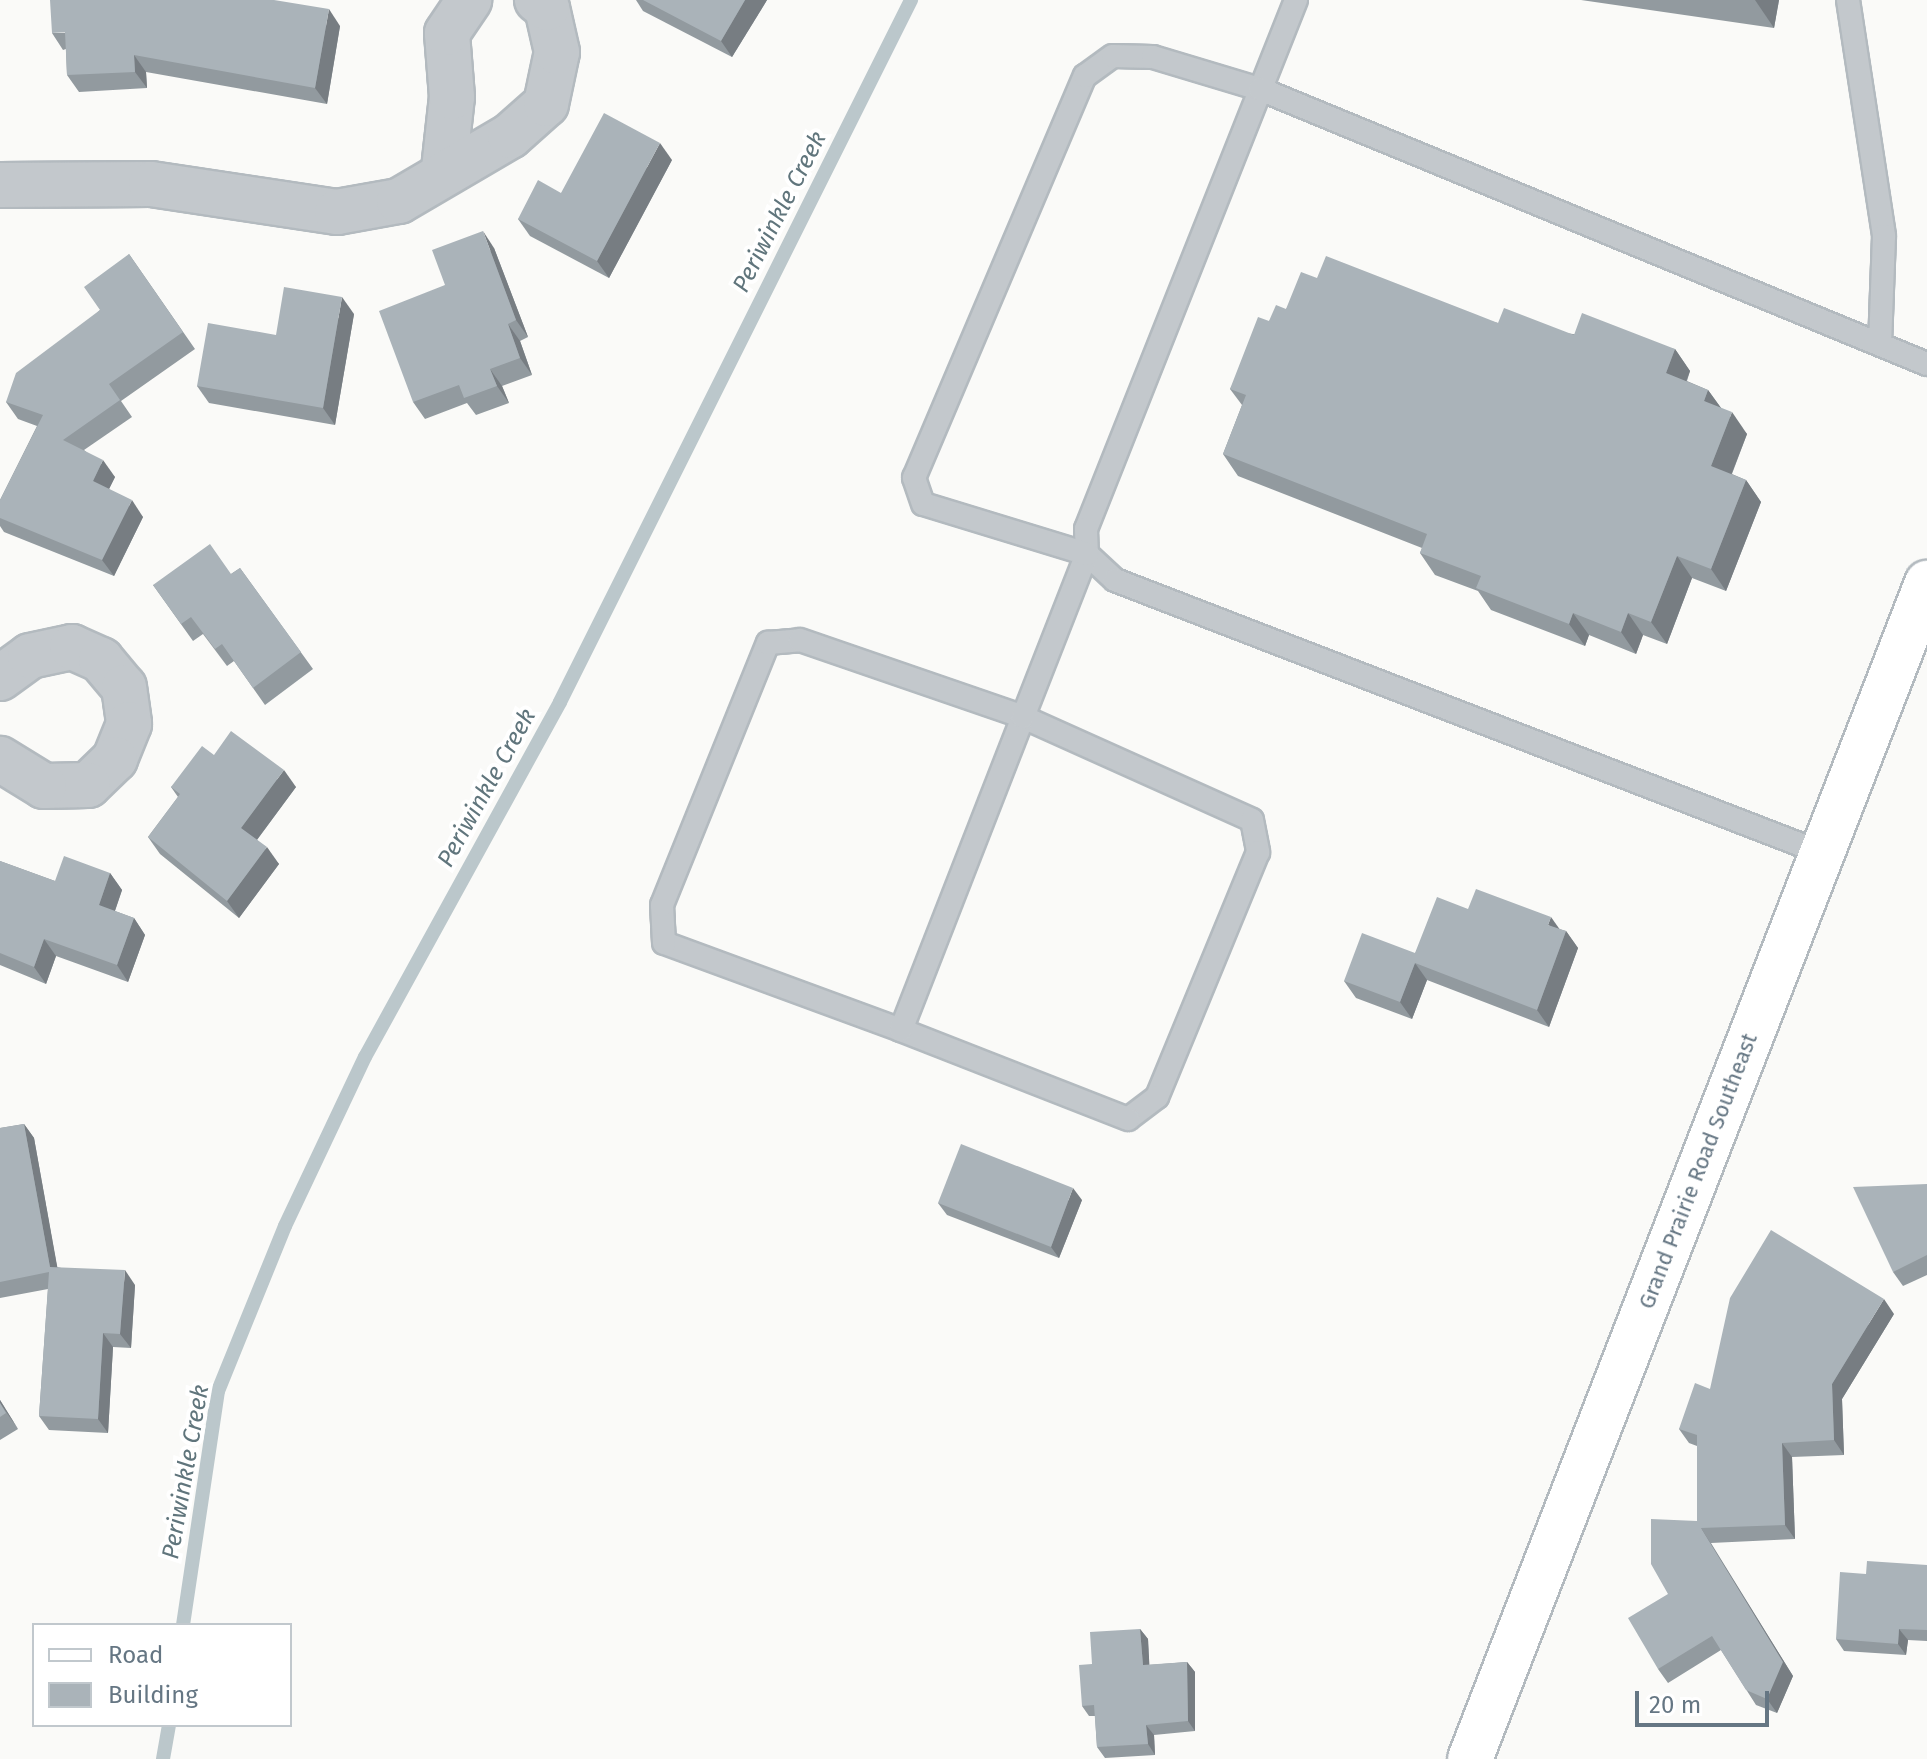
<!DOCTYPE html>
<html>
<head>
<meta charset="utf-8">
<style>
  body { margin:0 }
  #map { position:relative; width:1927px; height:1759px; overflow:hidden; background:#fafaf8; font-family:"Fira Sans",sans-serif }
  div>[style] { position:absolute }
  .stream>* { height:14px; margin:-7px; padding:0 7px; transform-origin:7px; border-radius:7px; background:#bbc7cb }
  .roads { filter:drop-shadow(2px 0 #b3babf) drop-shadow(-2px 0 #b3babf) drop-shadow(0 2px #b3babf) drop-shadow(0 -2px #b3babf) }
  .service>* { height:22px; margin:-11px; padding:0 11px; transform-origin:11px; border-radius:11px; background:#c3c8cc }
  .minor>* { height:44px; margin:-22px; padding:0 22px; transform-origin:22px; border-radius:22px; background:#c3c8cc }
  .secondary>* { height:44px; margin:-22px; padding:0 22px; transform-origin:22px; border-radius:22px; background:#fff }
  .wall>* { inset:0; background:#929a9f }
  .shaded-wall>* { inset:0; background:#777d82 }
  .building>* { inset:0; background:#aab3b9 }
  span { translate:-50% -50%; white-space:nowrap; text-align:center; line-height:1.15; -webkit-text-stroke:8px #fff; paint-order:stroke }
  .street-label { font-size:22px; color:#657683 }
  .water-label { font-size:24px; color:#60757c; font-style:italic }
  .legend { position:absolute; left:32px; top:1623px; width:260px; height:104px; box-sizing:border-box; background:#fff; border:2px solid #c1c8cd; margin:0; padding:10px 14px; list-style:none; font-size:24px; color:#657683 }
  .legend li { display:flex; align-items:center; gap:16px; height:40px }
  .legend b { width:40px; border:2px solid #c1c8cd }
  .scale { position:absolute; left:1635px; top:1691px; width:134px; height:36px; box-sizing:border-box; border:4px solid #657683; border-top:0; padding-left:10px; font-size:24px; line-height:28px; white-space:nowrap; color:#657683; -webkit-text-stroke:6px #fff; paint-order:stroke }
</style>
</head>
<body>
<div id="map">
  <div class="stream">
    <i style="left:183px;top:1625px;width:237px;rotate:-81.5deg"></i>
    <i style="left:218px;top:1391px;width:178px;rotate:-67.9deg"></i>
    <i style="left:285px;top:1226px;width:187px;rotate:-64.7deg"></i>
    <i style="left:365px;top:1057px;width:405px;rotate:-61.2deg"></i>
    <i style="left:560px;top:702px;width:785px;rotate:-63.43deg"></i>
    <i style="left:163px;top:1759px;width:35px;rotate:-80deg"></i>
  </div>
  <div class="roads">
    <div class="service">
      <i style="left:1296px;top:0;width:569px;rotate:111.65deg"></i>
      <i style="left:1086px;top:529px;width:25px;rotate:88deg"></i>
      <i style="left:1087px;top:554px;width:38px;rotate:43deg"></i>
      <i style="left:1115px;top:580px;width:758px;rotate:21.11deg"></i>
      <i style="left:1848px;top:0;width:239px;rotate:81.3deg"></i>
      <i style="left:1884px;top:236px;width:108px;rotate:92.1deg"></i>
      <i style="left:901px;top:1030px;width:252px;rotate:-159.8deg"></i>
      <i style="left:664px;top:943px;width:38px;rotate:-93deg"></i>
      <i style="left:662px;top:905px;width:283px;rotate:-68deg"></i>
      <i style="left:768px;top:643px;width:32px;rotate:-5deg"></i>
      <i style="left:800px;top:640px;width:236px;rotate:19deg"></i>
      <i style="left:1023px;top:717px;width:251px;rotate:24.2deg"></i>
      <i style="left:1252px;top:820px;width:33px;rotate:79deg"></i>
      <i style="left:1258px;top:852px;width:265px;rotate:112.4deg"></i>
      <i style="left:1157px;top:1097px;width:36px;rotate:143deg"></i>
      <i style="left:1128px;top:1119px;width:244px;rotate:-158.6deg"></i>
      <i style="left:901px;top:1030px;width:336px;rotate:-68.7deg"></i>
      <i style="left:1023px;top:717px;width:175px;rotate:-68.6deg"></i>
      <i style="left:1087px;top:554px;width:171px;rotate:-163deg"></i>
      <i style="left:923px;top:504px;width:28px;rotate:-109deg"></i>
      <i style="left:914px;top:478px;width:437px;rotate:-67deg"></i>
      <i style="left:1085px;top:76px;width:34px;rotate:-36deg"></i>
      <i style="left:1113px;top:56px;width:40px;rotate:1.4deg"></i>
      <i style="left:1153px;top:57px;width:112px;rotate:16.7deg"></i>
      <i style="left:1260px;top:89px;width:721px;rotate:22.41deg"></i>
    </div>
    <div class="minor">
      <i style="left:444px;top:169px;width:72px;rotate:-83.7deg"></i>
      <i style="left:452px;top:97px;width:64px;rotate:-94.5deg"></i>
      <i style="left:447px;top:33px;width:40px;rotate:-56deg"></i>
      <i style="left:0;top:185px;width:151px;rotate:-0.4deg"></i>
      <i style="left:151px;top:184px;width:188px;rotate:8.6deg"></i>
      <i style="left:337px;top:212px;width:63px;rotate:-10.1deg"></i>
      <i style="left:399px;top:201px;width:129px;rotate:-30.4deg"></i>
      <i style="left:510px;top:136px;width:48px;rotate:-41.6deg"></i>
      <i style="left:546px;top:104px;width:53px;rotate:-78.1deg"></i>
      <i style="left:557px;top:52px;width:45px;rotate:-102.8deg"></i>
      <i style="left:547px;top:8px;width:13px;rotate:-141deg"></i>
      <i style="left:0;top:678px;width:37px;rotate:-36deg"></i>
      <i style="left:30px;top:656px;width:43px;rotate:-12.1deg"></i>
      <i style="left:72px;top:647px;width:32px;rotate:24deg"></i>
      <i style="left:101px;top:660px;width:35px;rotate:50deg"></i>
      <i style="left:124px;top:687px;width:37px;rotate:82deg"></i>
      <i style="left:129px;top:724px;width:38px;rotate:112deg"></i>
      <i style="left:115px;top:759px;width:37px;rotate:136deg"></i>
      <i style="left:88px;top:785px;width:44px;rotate:178.7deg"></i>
      <i style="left:44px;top:786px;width:52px;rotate:-148.5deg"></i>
    </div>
    <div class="secondary">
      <i style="left:1470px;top:1759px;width:1262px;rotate:-68.76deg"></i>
    </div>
  </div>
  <div class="wall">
    <i style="clip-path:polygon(636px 0,767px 0,732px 57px,643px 11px)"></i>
    <i style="clip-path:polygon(1581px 0,1779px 0,1774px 28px)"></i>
    <i style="clip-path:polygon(340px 26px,327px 104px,146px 72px,147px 88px,79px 92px,67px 75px,66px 49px,63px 50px,52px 33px)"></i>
    <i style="clip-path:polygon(672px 160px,609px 278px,530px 236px,518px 219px,561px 193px)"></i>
    <i style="clip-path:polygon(494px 248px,528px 337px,520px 341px,532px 375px,502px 386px,509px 403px,476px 415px,467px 403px,425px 419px,413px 402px,445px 285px)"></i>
    <i style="clip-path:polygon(129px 254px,195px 349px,121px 401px,132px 417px,84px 450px,115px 477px,109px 489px,143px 517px,114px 576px,4px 532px,0 526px,0 500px,37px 426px,18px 419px,6px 402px,100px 310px)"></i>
    <i style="clip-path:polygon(1317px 278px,1498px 323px,1675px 349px,1690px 371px,1687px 381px,1708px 390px,1721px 408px,1747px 434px,1732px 474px,1746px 480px,1761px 502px,1726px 591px,1692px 578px,1667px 644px,1643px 635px,1636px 654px,1589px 635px,1585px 646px,1491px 610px,1478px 591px,1435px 575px,1420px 553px,1422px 548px,1238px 476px,1223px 454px,1242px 405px,1230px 389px,1269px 321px,1286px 309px)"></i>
    <i style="clip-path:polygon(354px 314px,335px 425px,209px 403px,197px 386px,276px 335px)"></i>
    <i style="clip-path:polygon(240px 568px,313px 669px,265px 705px,234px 661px,227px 666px,203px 634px,193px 641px,153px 585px,231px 574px)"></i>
    <i style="clip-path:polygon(214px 755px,296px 787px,257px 840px,279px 864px,239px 918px,160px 854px,148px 837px,178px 797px,171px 787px)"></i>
    <i style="clip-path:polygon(0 861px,55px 881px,110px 873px,122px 890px,115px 911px,134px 918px,145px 935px,128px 982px,56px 956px,46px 984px,0 965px)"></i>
    <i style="clip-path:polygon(1468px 909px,1559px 929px,1566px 931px,1578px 948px,1549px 1027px,1427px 980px,1412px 1019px,1356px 998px,1344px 981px,1415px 953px)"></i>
    <i style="clip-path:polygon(24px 1124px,34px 1138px,57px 1267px,135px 1285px,131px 1348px,113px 1347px,108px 1433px,49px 1430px,39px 1416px,48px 1289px,0 1298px,0 1128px)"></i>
    <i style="clip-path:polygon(1927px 1184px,1927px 1275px,1903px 1286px,1893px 1272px)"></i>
    <i style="clip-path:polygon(1082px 1200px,1059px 1258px,947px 1215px,938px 1203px)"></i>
    <i style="clip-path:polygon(1894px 1314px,1842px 1399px,1844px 1455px,1792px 1457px,1795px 1539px,1711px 1543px,1793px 1676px,1777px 1713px,1756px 1705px,1721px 1650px,1668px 1683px,1658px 1669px,1668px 1594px,1697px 1521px,1697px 1446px,1689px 1443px,1679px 1429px,1710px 1389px)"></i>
    <i style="clip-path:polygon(0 1400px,18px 1429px,0 1440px)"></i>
    <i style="clip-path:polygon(1927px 1565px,1927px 1641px,1908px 1640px,1906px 1655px,1844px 1651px,1836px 1639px,1866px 1574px)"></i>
    <i style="clip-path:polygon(1140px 1629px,1148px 1639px,1149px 1665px,1187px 1662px,1195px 1672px,1195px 1731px,1154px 1735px,1155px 1755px,1105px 1758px,1097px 1747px,1095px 1716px,1089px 1716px,1082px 1706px,1092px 1664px)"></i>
  </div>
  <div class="shaded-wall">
    <i style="clip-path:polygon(745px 0,767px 0,732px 57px,721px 41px)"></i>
    <i style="clip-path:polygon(1755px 0,1779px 0,1774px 28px)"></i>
    <i style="clip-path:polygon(329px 9px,340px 26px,327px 104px,315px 88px)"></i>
    <i style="clip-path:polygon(134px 55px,146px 72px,147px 88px,135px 72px)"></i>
    <i style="clip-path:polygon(660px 143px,672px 160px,609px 278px,597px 261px)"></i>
    <i style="clip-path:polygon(483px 231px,494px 248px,528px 337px,516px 320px)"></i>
    <i style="clip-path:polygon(342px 297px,354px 314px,335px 425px,323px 408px)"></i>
    <i style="clip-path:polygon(508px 324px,520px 341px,532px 375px,520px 358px)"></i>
    <i style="clip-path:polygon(1675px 349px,1690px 371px,1681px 395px,1666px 373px)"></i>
    <i style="clip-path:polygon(490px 369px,502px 386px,509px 403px,497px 386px)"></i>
    <i style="clip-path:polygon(1708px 390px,1724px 412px,1704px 401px)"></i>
    <i style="clip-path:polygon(1732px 412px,1747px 434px,1726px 488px,1711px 466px)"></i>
    <i style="clip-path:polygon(103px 460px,115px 477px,105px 497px,93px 481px)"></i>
    <i style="clip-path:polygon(1746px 480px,1761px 502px,1726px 591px,1711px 569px)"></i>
    <i style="clip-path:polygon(132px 500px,143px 517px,114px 576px,102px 560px)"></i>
    <i style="clip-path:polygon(1677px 556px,1692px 578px,1667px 644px,1651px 622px)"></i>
    <i style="clip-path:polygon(1573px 613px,1589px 635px,1585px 646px,1569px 624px)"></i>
    <i style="clip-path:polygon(1628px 613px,1643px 635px,1636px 654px,1621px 632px)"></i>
    <i style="clip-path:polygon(284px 770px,296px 787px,253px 845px,241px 828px)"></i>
    <i style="clip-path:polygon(267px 847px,279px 864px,239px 918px,227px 901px)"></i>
    <i style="clip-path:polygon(110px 873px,122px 890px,111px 922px,99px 905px)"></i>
    <i style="clip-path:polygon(1551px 917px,1563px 934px,1548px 925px)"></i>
    <i style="clip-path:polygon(134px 918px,145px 935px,128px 982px,117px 965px)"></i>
    <i style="clip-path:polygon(1566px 931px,1578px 948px,1549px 1027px,1537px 1010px)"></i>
    <i style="clip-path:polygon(44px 939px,56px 956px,46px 984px,34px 967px)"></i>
    <i style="clip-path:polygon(1415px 963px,1427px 980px,1412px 1019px,1400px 1002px)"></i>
    <i style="clip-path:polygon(24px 1124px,34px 1138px,60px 1282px,50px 1267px)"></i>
    <i style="clip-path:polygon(1073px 1188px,1082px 1200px,1059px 1258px,1051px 1247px)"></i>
    <i style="clip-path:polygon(125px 1270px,135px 1285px,131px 1348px,120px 1334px)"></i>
    <i style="clip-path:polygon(1884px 1299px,1894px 1314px,1842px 1399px,1844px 1455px,1834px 1440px,1832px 1384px)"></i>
    <i style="clip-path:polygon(103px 1333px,113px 1347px,108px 1433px,98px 1419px)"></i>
    <i style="clip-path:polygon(0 1400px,18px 1429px,0 1403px)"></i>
    <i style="clip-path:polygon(1782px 1443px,1792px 1457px,1795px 1539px,1785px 1525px)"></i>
    <i style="clip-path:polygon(1701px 1528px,1793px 1676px,1777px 1713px,1767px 1699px)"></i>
    <i style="clip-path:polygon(1140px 1629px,1148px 1639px,1150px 1676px,1143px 1665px)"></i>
    <i style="clip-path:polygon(1899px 1629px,1908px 1640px,1906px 1655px,1898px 1644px)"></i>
    <i style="clip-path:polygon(1187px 1662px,1195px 1672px,1195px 1731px,1188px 1721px)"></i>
    <i style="clip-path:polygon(1146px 1725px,1154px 1735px,1155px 1755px,1148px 1744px)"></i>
  </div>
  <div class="building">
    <i style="clip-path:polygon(50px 0,274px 0,329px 9px,315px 88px,134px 55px,135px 72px,67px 75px,65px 32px,52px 33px)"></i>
    <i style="clip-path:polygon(643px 0,745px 0,721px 41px)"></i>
    <i style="clip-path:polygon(604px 113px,660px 143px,597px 261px,518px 219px,538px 180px,561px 193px)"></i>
    <i style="clip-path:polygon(483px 231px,516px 320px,508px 324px,520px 358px,490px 369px,497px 386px,464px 398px,459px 385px,413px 402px,379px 311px,445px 285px,432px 250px)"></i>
    <i style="clip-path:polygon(129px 254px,183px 332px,109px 384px,120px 400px,63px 440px,103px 460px,93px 481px,132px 500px,102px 560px,0 518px,0 500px,43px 415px,6px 402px,16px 373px,100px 310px,84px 287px)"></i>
    <i style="clip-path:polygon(1326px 256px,1498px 323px,1504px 308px,1574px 335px,1582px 313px,1675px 349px,1666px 373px,1708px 390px,1704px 401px,1732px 412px,1711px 466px,1746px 480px,1711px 569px,1677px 556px,1651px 622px,1628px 613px,1621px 632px,1573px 613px,1569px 624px,1476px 588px,1481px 576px,1420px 553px,1427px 534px,1223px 454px,1246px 395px,1230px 389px,1258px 317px,1269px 321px,1276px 305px,1286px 309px,1301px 272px,1317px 278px)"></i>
    <i style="clip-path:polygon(284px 287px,342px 297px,323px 408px,197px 386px,208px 323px,276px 335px)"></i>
    <i style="clip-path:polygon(210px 544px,231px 574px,240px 568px,301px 652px,253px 688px,222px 644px,215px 649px,191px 617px,181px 624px,153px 585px)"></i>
    <i style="clip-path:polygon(231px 731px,284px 770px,241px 828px,267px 847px,227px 901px,148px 837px,180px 794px,171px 787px,202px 746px,214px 755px)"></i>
    <i style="clip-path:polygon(64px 856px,110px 873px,99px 905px,134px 918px,117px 965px,44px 939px,34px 967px,0 953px,0 861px,55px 881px)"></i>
    <i style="clip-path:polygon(1476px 889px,1551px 917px,1548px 925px,1566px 931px,1537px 1010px,1415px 963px,1400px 1002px,1344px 981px,1362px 933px,1415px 953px,1437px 897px,1468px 909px)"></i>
    <i style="clip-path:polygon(24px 1124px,50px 1267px,125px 1270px,120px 1334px,103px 1333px,98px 1419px,39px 1416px,49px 1272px,0 1282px,0 1128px)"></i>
    <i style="clip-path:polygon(961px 1144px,1073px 1188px,1051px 1247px,938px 1203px)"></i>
    <i style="clip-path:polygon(1927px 1184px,1927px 1255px,1893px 1272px,1853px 1187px)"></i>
    <i style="clip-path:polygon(1771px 1230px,1884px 1299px,1832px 1384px,1834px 1440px,1782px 1443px,1785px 1525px,1701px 1528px,1783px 1662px,1767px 1699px,1746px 1690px,1712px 1636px,1658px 1669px,1628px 1618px,1668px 1594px,1651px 1564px,1651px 1519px,1697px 1521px,1697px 1435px,1679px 1429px,1695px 1383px,1710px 1389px,1730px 1298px)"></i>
    <i style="clip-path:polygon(0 1403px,6px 1413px,0 1417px)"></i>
    <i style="clip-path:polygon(1867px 1561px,1927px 1565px,1927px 1630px,1899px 1629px,1898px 1644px,1836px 1639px,1840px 1572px,1866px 1574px)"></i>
    <i style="clip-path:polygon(1140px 1629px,1143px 1665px,1187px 1662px,1188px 1721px,1146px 1725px,1148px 1744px,1097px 1747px,1094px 1705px,1082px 1706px,1079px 1665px,1092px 1664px,1090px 1632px)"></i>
  </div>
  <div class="street-label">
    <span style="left:1698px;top:1171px;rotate:-69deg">Grand Prairie Road Southeast</span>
  </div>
  <div class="water-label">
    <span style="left:780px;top:212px;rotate:-63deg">Periwinkle Creek</span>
    <span style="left:487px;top:788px;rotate:-61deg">Periwinkle Creek</span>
    <span style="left:186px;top:1472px;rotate:-80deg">Periwinkle Creek</span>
  </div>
  <ul class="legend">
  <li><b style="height:10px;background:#fff"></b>Road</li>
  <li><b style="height:22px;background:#aab3b9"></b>Building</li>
  </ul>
  <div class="scale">20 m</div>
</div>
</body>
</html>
